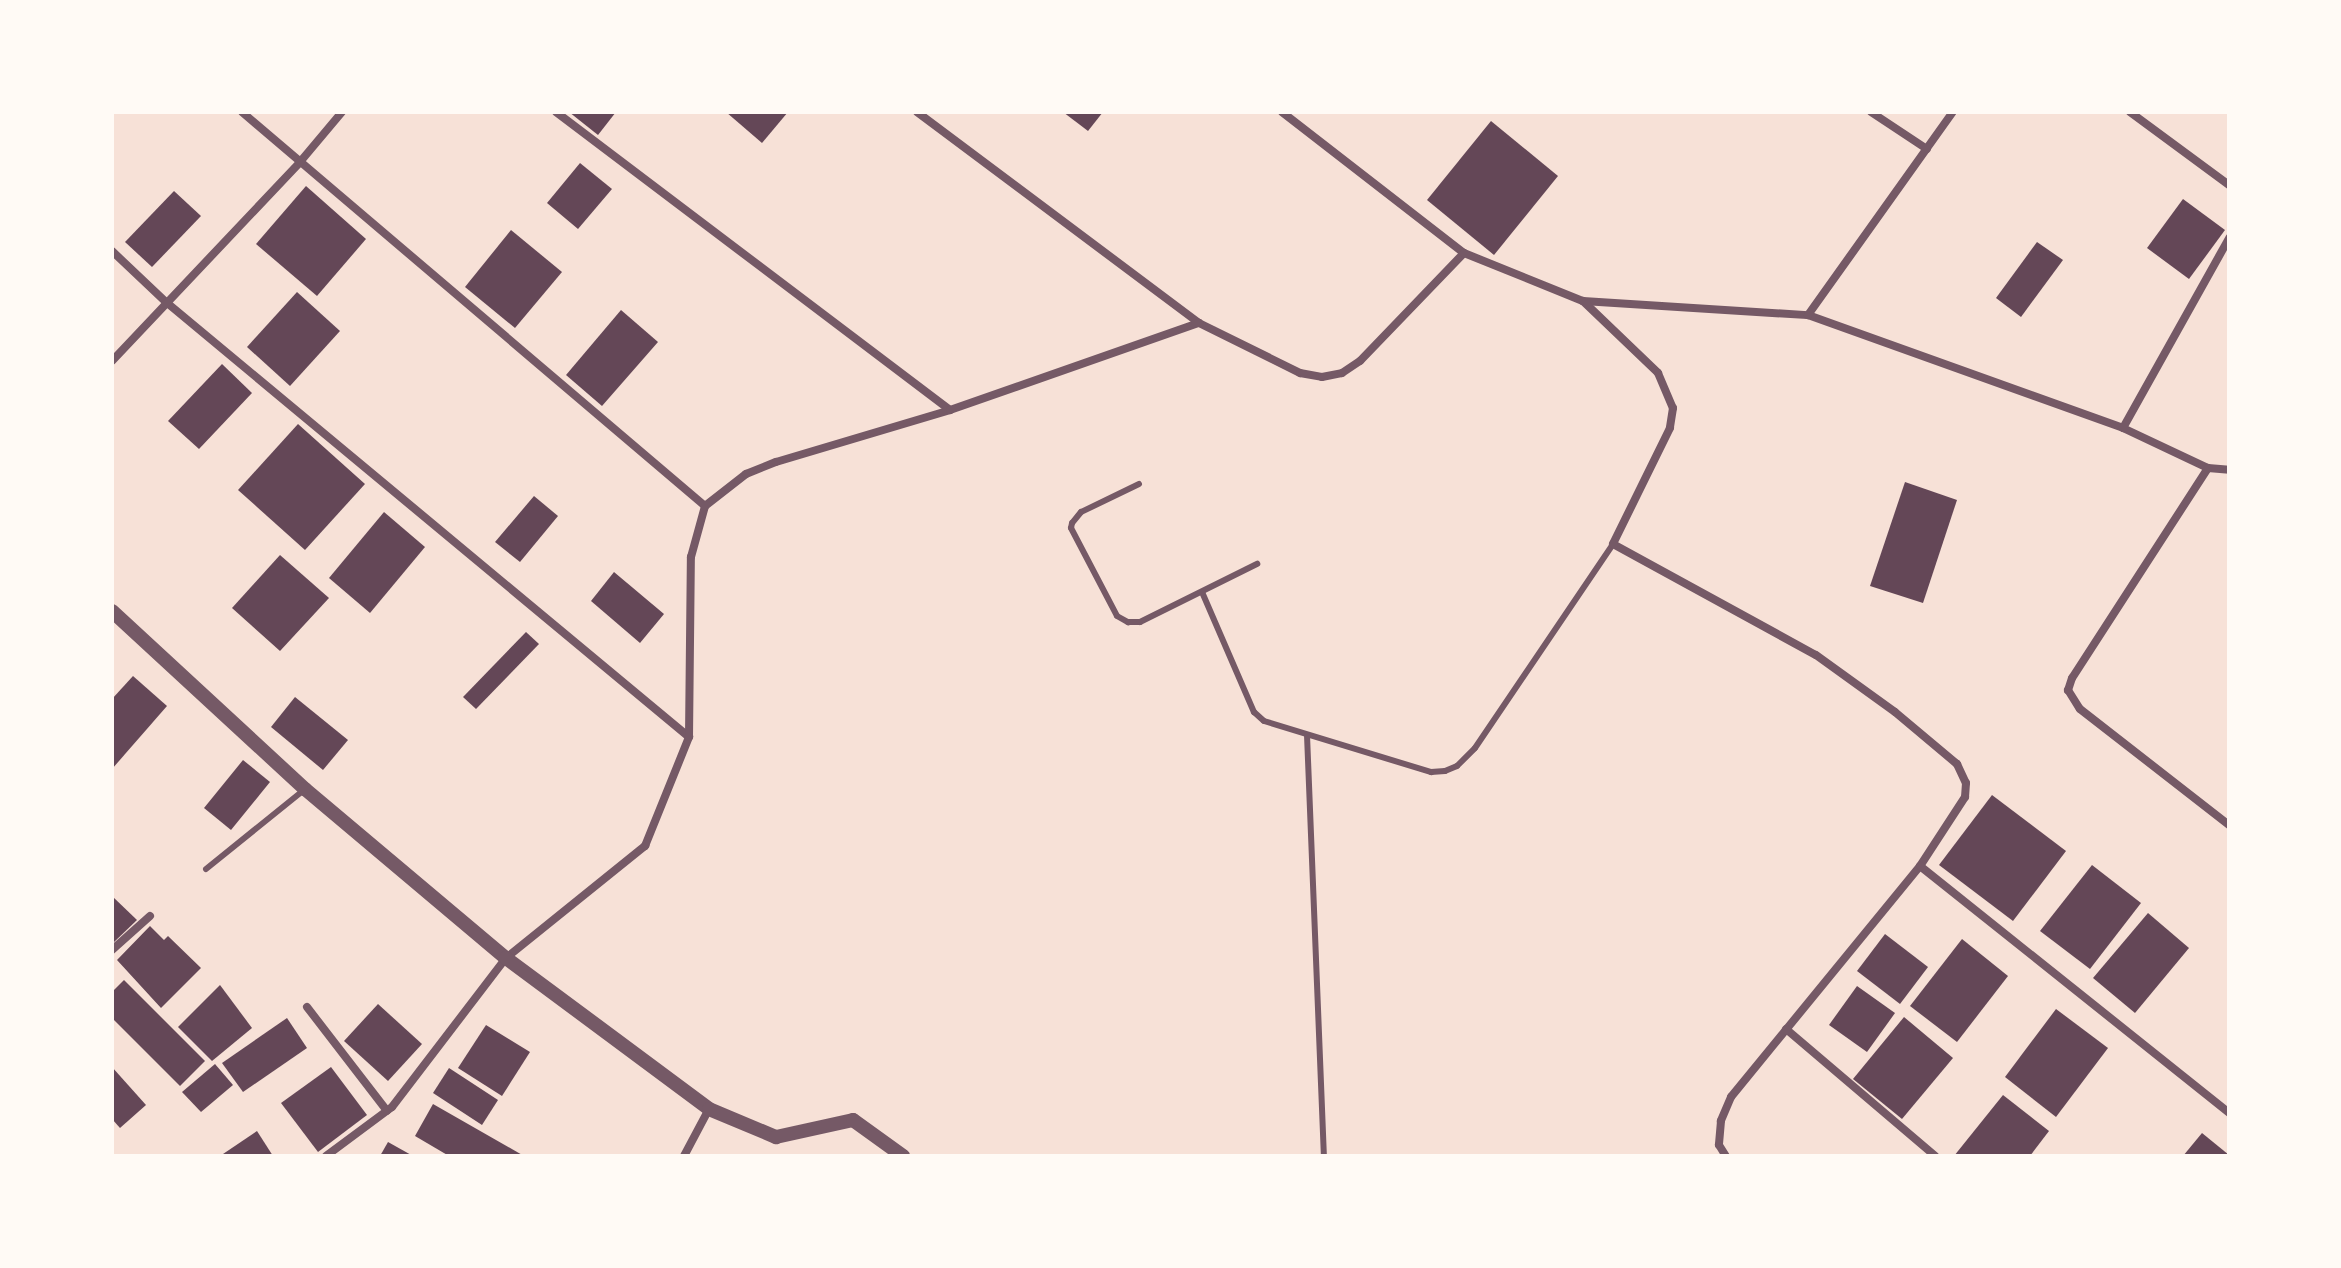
<!DOCTYPE html>
<html>
<head>
<meta charset="utf-8">
<style>
  body { margin:0 }
  #map { position:relative; width:2341px; height:1268px; overflow:hidden; background:#f7e1d7; font-family:"Varela Round",sans-serif }
  div>[style] { position:absolute }
  .building>* { inset:0; background:#644757 }
  .service>* { height:6px; margin:-3px; padding:0 3px; transform-origin:3px; border-radius:3px; background:#755966 }
  .minor>* { height:8px; margin:-4px; padding:0 4px; transform-origin:4px; border-radius:4px; background:#755966 }
  .tertiary>* { height:14px; margin:-7px; padding:0 7px; transform-origin:7px; border-radius:7px; background:#755966 }
  span { translate:-50% -50%; white-space:nowrap; text-align:center; line-height:1.15; -webkit-text-stroke:8px #fffaf5; paint-order:stroke }
  .frame { position:absolute; inset:0; border:114px solid #fffaf5; pointer-events:none }
</style>
</head>
<body>
<div id="map">
  <div class="building">
    <i style="clip-path:polygon(569px 112px,616px 112px,598px 135px)"></i>
    <i style="clip-path:polygon(726px 112px,788px 112px,762px 143px)"></i>
    <i style="clip-path:polygon(1063px 112px,1103px 112px,1088px 131px)"></i>
    <i style="clip-path:polygon(1491px 121px,1558px 176px,1494px 255px,1427px 200px)"></i>
    <i style="clip-path:polygon(580px 163px,612px 189px,578px 229px,547px 203px)"></i>
    <i style="clip-path:polygon(306px 186px,366px 239px,317px 296px,256px 244px)"></i>
    <i style="clip-path:polygon(174px 191px,201px 216px,152px 267px,125px 242px)"></i>
    <i style="clip-path:polygon(2183px 199px,2225px 230px,2189px 279px,2147px 248px)"></i>
    <i style="clip-path:polygon(511px 230px,562px 272px,515px 328px,465px 287px)"></i>
    <i style="clip-path:polygon(2037px 242px,2063px 260px,2021px 317px,1996px 298px)"></i>
    <i style="clip-path:polygon(297px 292px,340px 331px,290px 386px,247px 347px)"></i>
    <i style="clip-path:polygon(621px 310px,658px 342px,602px 406px,566px 375px)"></i>
    <i style="clip-path:polygon(222px 364px,252px 393px,199px 449px,168px 421px)"></i>
    <i style="clip-path:polygon(298px 424px,365px 484px,305px 550px,238px 490px)"></i>
    <i style="clip-path:polygon(1905px 482px,1957px 500px,1923px 603px,1870px 586px)"></i>
    <i style="clip-path:polygon(534px 496px,558px 516px,520px 562px,495px 542px)"></i>
    <i style="clip-path:polygon(384px 512px,425px 547px,370px 613px,329px 578px)"></i>
    <i style="clip-path:polygon(280px 555px,329px 598px,280px 651px,232px 608px)"></i>
    <i style="clip-path:polygon(614px 572px,664px 614px,640px 643px,591px 601px)"></i>
    <i style="clip-path:polygon(526px 632px,539px 644px,476px 709px,463px 697px)"></i>
    <i style="clip-path:polygon(133px 676px,167px 706px,112px 769px,112px 699px)"></i>
    <i style="clip-path:polygon(295px 697px,348px 740px,323px 770px,271px 727px)"></i>
    <i style="clip-path:polygon(243px 760px,270px 782px,231px 830px,204px 808px)"></i>
    <i style="clip-path:polygon(1992px 795px,2066px 851px,2013px 921px,1939px 865px)"></i>
    <i style="clip-path:polygon(2092px 865px,2141px 903px,2090px 969px,2040px 931px)"></i>
    <i style="clip-path:polygon(112px 896px,137px 920px,112px 944px)"></i>
    <i style="clip-path:polygon(2148px 913px,2189px 948px,2135px 1013px,2093px 978px)"></i>
    <i style="clip-path:polygon(150px 926px,164px 940px,168px 936px,201px 968px,161px 1008px,117px 960px)"></i>
    <i style="clip-path:polygon(1885px 934px,1928px 967px,1900px 1004px,1857px 971px)"></i>
    <i style="clip-path:polygon(1962px 939px,2008px 976px,1957px 1042px,1910px 1006px)"></i>
    <i style="clip-path:polygon(124px 980px,205px 1061px,180px 1086px,112px 1018px,112px 992px)"></i>
    <i style="clip-path:polygon(220px 985px,252px 1028px,212px 1061px,178px 1027px)"></i>
    <i style="clip-path:polygon(1857px 986px,1895px 1013px,1867px 1052px,1829px 1025px)"></i>
    <i style="clip-path:polygon(378px 1004px,422px 1044px,388px 1081px,344px 1041px)"></i>
    <i style="clip-path:polygon(2056px 1009px,2108px 1048px,2056px 1117px,2005px 1077px)"></i>
    <i style="clip-path:polygon(1904px 1017px,1953px 1058px,1902px 1119px,1853px 1079px)"></i>
    <i style="clip-path:polygon(287px 1018px,307px 1048px,243px 1092px,222px 1063px)"></i>
    <i style="clip-path:polygon(486px 1025px,530px 1052px,502px 1096px,458px 1068px)"></i>
    <i style="clip-path:polygon(215px 1064px,233px 1085px,201px 1112px,182px 1092px)"></i>
    <i style="clip-path:polygon(112px 1067px,146px 1105px,120px 1128px,112px 1119px)"></i>
    <i style="clip-path:polygon(331px 1067px,367px 1115px,318px 1152px,281px 1103px)"></i>
    <i style="clip-path:polygon(449px 1068px,498px 1100px,482px 1125px,433px 1093px)"></i>
    <i style="clip-path:polygon(2003px 1095px,2049px 1131px,2030px 1156px,1954px 1156px)"></i>
    <i style="clip-path:polygon(433px 1104px,524px 1156px,449px 1156px,415px 1136px)"></i>
    <i style="clip-path:polygon(257px 1131px,273px 1156px,225px 1156px,223px 1154px)"></i>
    <i style="clip-path:polygon(2202px 1133px,2229px 1155px,2229px 1156px,2183px 1156px)"></i>
    <i style="clip-path:polygon(388px 1142px,413px 1156px,380px 1156px)"></i>
  </div>
  <div class="service">
    <i style="left:1139px;top:484px;width:64px;rotate:154.2deg"></i>
    <i style="left:1081px;top:512px;width:14px;rotate:129deg"></i>
    <i style="left:1072px;top:523px;width:5px;rotate:101deg"></i>
    <i style="left:1071px;top:528px;width:99px;rotate:62.4deg"></i>
    <i style="left:1117px;top:616px;width:13px;rotate:29deg"></i>
    <i style="left:1128px;top:622px;width:12px"></i>
    <i style="left:1140px;top:622px;width:131px;rotate:-26.4deg"></i>
    <i style="left:1202px;top:592px;width:131px;rotate:66.6deg"></i>
    <i style="left:1254px;top:712px;width:13px;rotate:42deg"></i>
    <i style="left:1264px;top:721px;width:175px;rotate:17deg"></i>
    <i style="left:1431px;top:772px;width:14px;rotate:-4deg"></i>
    <i style="left:1445px;top:771px;width:13px;rotate:-23deg"></i>
    <i style="left:1457px;top:766px;width:25px;rotate:-45deg"></i>
    <i style="left:1475px;top:748px;width:246px;rotate:-55.9deg"></i>
    <i style="left:1307px;top:735px;width:421px;rotate:87.7deg"></i>
    <i style="left:206px;top:869px;width:127px;rotate:-38.9deg"></i>
  </div>
  <div class="minor">
    <i style="left:242px;top:112px;width:608px;rotate:40.4deg"></i>
    <i style="left:556px;top:112px;width:494px;rotate:37.1deg"></i>
    <i style="left:917px;top:112px;width:352px;rotate:36.8deg"></i>
    <i style="left:1199px;top:323px;width:113px;rotate:26.3deg"></i>
    <i style="left:1300px;top:373px;width:22px;rotate:10deg"></i>
    <i style="left:1322px;top:377px;width:20px;rotate:-11deg"></i>
    <i style="left:1342px;top:373px;width:22px;rotate:-34deg"></i>
    <i style="left:1360px;top:361px;width:150px;rotate:-46.1deg"></i>
    <i style="left:1282px;top:112px;width:230px;rotate:37.8deg"></i>
    <i style="left:1464px;top:253px;width:128px;rotate:22deg"></i>
    <i style="left:1583px;top:301px;width:225px;rotate:3.6deg"></i>
    <i style="left:1808px;top:315px;width:335px;rotate:19.7deg"></i>
    <i style="left:2123px;top:428px;width:94px;rotate:25.2deg"></i>
    <i style="left:2208px;top:468px;width:21px;rotate:5deg"></i>
    <i style="left:1871px;top:112px;width:67px;rotate:33.5deg"></i>
    <i style="left:2130px;top:112px;width:123px;rotate:36.4deg"></i>
    <i style="left:112px;top:251px;width:74px;rotate:43.4deg"></i>
    <i style="left:166px;top:302px;width:680px;rotate:39.75deg"></i>
    <i style="left:1583px;top:301px;width:104px;rotate:43.8deg"></i>
    <i style="left:1658px;top:373px;width:38px;rotate:67deg"></i>
    <i style="left:1673px;top:408px;width:20px;rotate:99deg"></i>
    <i style="left:1670px;top:428px;width:129px;rotate:116.2deg"></i>
    <i style="left:1613px;top:544px;width:231px;rotate:28.7deg"></i>
    <i style="left:1816px;top:655px;width:97px;rotate:35.8deg"></i>
    <i style="left:1895px;top:712px;width:81px;rotate:40deg"></i>
    <i style="left:1957px;top:764px;width:21px;rotate:65deg"></i>
    <i style="left:1966px;top:783px;width:14px;rotate:94deg"></i>
    <i style="left:1965px;top:797px;width:82px;rotate:123.1deg"></i>
    <i style="left:1920px;top:866px;width:298px;rotate:129.3deg"></i>
    <i style="left:1731px;top:1097px;width:26px;rotate:113deg"></i>
    <i style="left:1721px;top:1121px;width:24px;rotate:95deg"></i>
    <i style="left:1719px;top:1145px;width:13px;rotate:58deg"></i>
    <i style="left:1808px;top:315px;width:249px;rotate:-54.5deg"></i>
    <i style="left:112px;top:361px;width:274px;rotate:-46.6deg"></i>
    <i style="left:300px;top:162px;width:65px;rotate:-50deg"></i>
    <i style="left:2123px;top:428px;width:218px;rotate:-60.8deg"></i>
    <i style="left:2208px;top:468px;width:250px;rotate:122.9deg"></i>
    <i style="left:2072px;top:678px;width:13px;rotate:108deg"></i>
    <i style="left:2068px;top:690px;width:22px;rotate:58deg"></i>
    <i style="left:2080px;top:709px;width:189px;rotate:37.9deg"></i>
    <i style="left:1920px;top:866px;width:396px;rotate:38.6deg"></i>
    <i style="left:112px;top:950px;width:51px;rotate:-41.8deg"></i>
    <i style="left:307px;top:1007px;width:131px;rotate:52.4deg"></i>
    <i style="left:1786px;top:1029px;width:196px;rotate:40.4deg"></i>
    <i style="left:326px;top:1156px;width:82px;rotate:-36.6deg"></i>
    <i style="left:392px;top:1107px;width:188px;rotate:-52.6deg"></i>
    <i style="left:506px;top:958px;width:179px;rotate:-38.9deg"></i>
    <i style="left:645px;top:846px;width:118px;rotate:-68deg"></i>
    <i style="left:689px;top:737px;width:180px;rotate:-89.4deg"></i>
    <i style="left:691px;top:557px;width:53px;rotate:-74.6deg"></i>
    <i style="left:705px;top:506px;width:52px;rotate:-38deg"></i>
    <i style="left:746px;top:474px;width:32px;rotate:-22deg"></i>
    <i style="left:776px;top:462px;width:182px;rotate:-16.6deg"></i>
    <i style="left:950px;top:410px;width:264px;rotate:-19.3deg"></i>
    <i style="left:684px;top:1156px;width:53px;rotate:-62deg"></i>
  </div>
  <div class="tertiary">
    <i style="left:112px;top:611px;width:263px;rotate:42.7deg"></i>
    <i style="left:305px;top:789px;width:263px;rotate:40.1deg"></i>
    <i style="left:506px;top:958px;width:253px;rotate:36.6deg"></i>
    <i style="left:709px;top:1109px;width:73px;rotate:22.7deg"></i>
    <i style="left:776px;top:1137px;width:79px;rotate:-12.4deg"></i>
    <i style="left:853px;top:1120px;width:62px;rotate:35.8deg"></i>
  </div>
  <div class="frame"></div>
</div>
</body>
</html>
